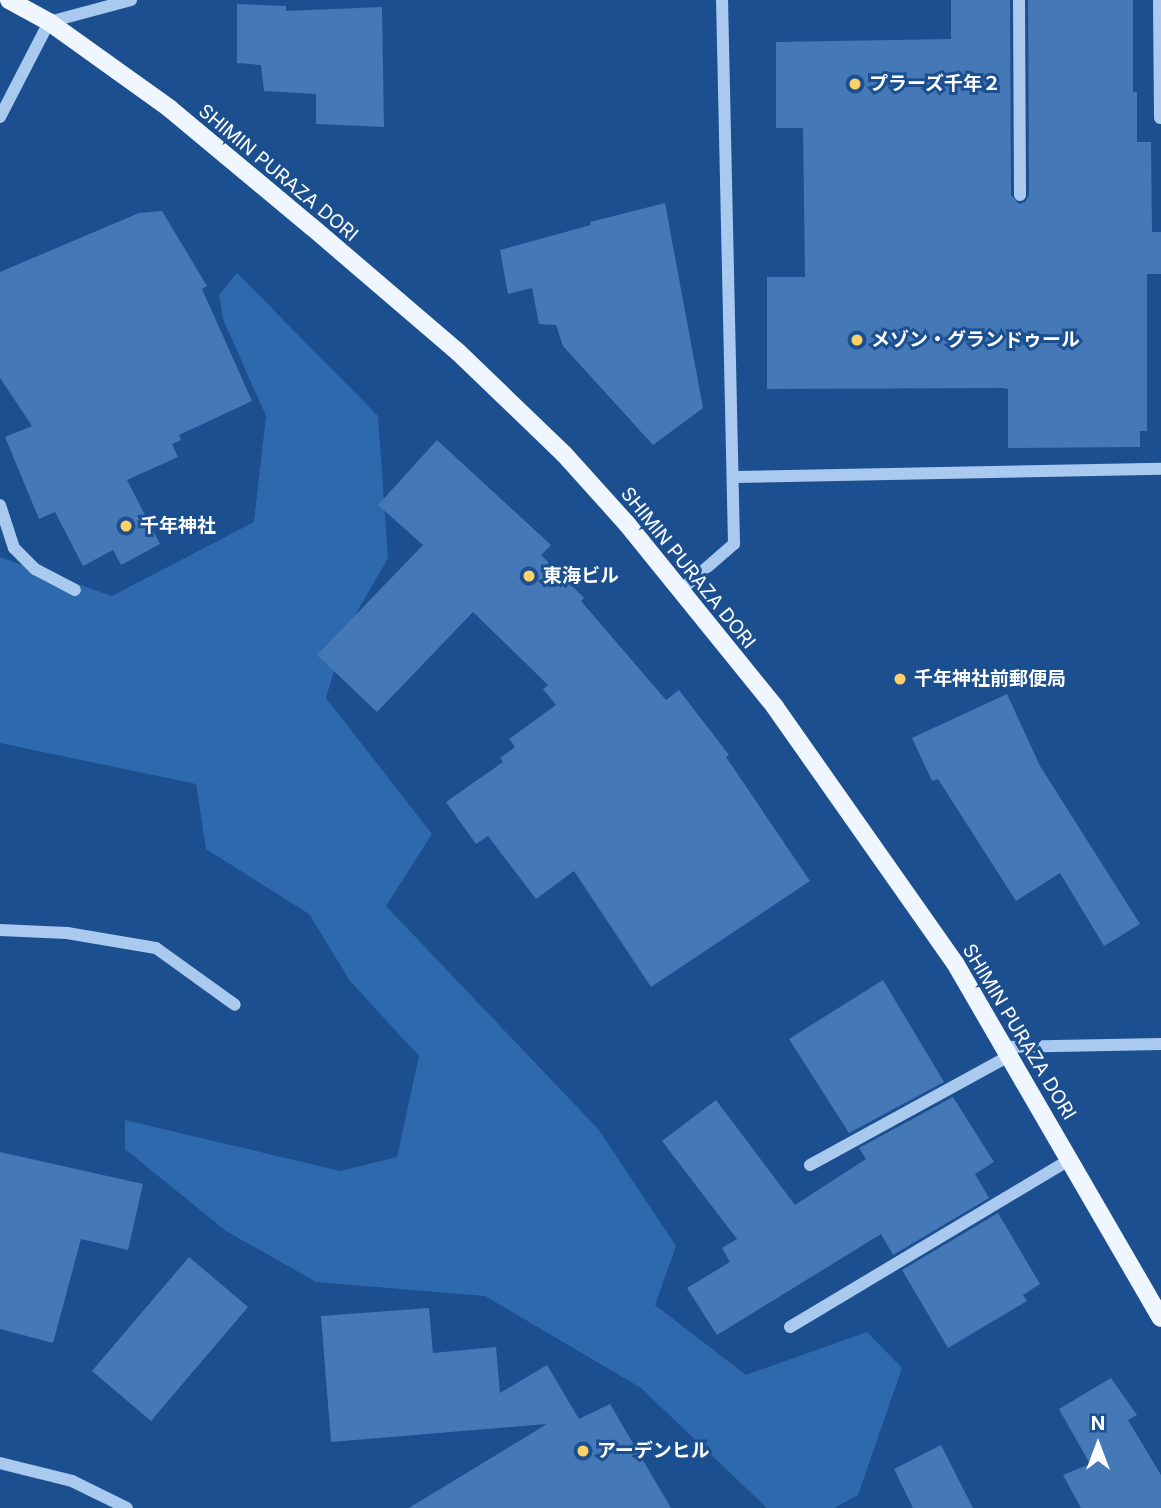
<!DOCTYPE html>
<html>
<head>
<meta charset="utf-8">
<style>
  body { margin:0 }
  #map { position:relative; width:1161px; height:1508px; overflow:hidden; background:#1b4f8f; font-family:Inter,"Noto Sans JP",sans-serif }
  div>[style] { position:absolute }
  .green>* { inset:0; background:#2e69ad }
  .building>* { inset:0; background:#4478b7 }
  .minor>* { height:12px; margin:-6px; padding:0 6px; transform-origin:6px; border-radius:6px; background:#a9c9ee }
  .major>* { height:18px; margin:-9px; padding:0 9px; transform-origin:9px; border-radius:9px; background:#f0f6ff }
  .dots>* { width:19px; height:19px; translate:-50% -50%; box-sizing:border-box; border:4px solid #1b4f8f; border-radius:50% }
  span { translate:-50% -50%; white-space:nowrap; text-align:center; line-height:1.15; -webkit-text-stroke:6px #1b4f8f; paint-order:stroke }
  .poi-label { font-size:19px; color:#fff; font-weight:700 }
  .left { translate:0 -50%; text-align:left }
  .street-label { font-size:19px; color:#fff }
  .north { position:absolute; left:1063px; top:1410px; width:70px; height:70px; -webkit-text-stroke:5px #1b4f8f; paint-order:stroke; rotate:0deg; font-size:19px; font-weight:700; line-height:28px; text-align:center; color:#fff }
  .north::after { content:''; display:block; margin:auto; width:24px; height:32px; background:#fff; clip-path:polygon(50% 0,100% 100%,50% 72%,0 100%) }
</style>
</head>
<body>
<div id="map">
  <div class="green">
    <i style="clip-path:polygon(237px 273px,378px 416px,388px 558px,346px 631px,326px 698px,432px 834px,386px 906px,599px 1130px,676px 1246px,655px 1305px,746px 1375px,867px 1332px,902px 1368px,858px 1495px,834px 1508px,767px 1508px,641px 1388px,485px 1296px,316px 1282px,226px 1231px,125px 1149px,125px 1120px,340px 1171px,397px 1157px,419px 1056px,350px 981px,309px 914px,206px 849px,196px 784px,0 743px,0 557px,112px 596px,254px 522px,266px 416px,223px 319px,219px 295px)"></i>
  </div>
  <div class="building">
    <i style="clip-path:polygon(951px 0,1010px 0,1011px 195px,1019px 204px,1025px 202px,1029px 195px,1028px 0,1133px 0,1133px 92px,1137px 92px,1137px 142px,1151px 142px,1152px 232px,1161px 232px,1161px 274px,1147px 274px,1147px 431px,1140px 431px,1140px 447px,1008px 448px,1008px 389px,1003px 388px,767px 389px,767px 277px,805px 277px,803px 128px,776px 128px,776px 42px,951px 39px)"></i>
    <i style="clip-path:polygon(237px 4px,286px 6px,286px 11px,382px 7px,384px 127px,316px 124px,316px 94px,264px 91px,261px 65px,237px 63px)"></i>
    <i style="clip-path:polygon(665px 203px,703px 408px,653px 445px,563px 346px,556px 325px,539px 324px,532px 288px,508px 294px,500px 250px,591px 225px,590px 222px)"></i>
    <i style="clip-path:polygon(162px 211px,207px 286px,202px 289px,252px 401px,179px 435px,181px 440px,172px 444px,178px 457px,127px 480px,160px 544px,121px 565px,113px 550px,83px 566px,55px 512px,39px 519px,5px 437px,32px 426px,0 378px,0 272px,139px 213px)"></i>
    <i style="clip-path:polygon(437px 440px,551px 545px,541px 555px,584px 598px,581px 601px,666px 700px,679px 690px,729px 755px,726px 757px,810px 881px,651px 987px,574px 871px,536px 899px,488px 836px,476px 844px,446px 802px,503px 762px,500px 758px,515px 747px,509px 739px,556px 705px,543px 689px,548px 685px,473px 612px,377px 712px,317px 655px,423px 545px,378px 505px)"></i>
    <i style="clip-path:polygon(1007px 694px,1040px 766px,1140px 924px,1104px 946px,1060px 873px,1016px 901px,938px 779px,932px 781px,912px 738px)"></i>
    <i style="clip-path:polygon(883px 980px,944px 1082px,849px 1133px,789px 1039px)"></i>
    <i style="clip-path:polygon(953px 1097px,994px 1162px,975px 1174px,989px 1198px,893px 1255px,881px 1234px,717px 1335px,687px 1288px,730px 1262px,722px 1248px,737px 1239px,662px 1141px,716px 1100px,795px 1205px,866px 1159px,859px 1148px)"></i>
    <i style="clip-path:polygon(0 1152px,143px 1184px,128px 1250px,81px 1239px,53px 1343px,0 1329px)"></i>
    <i style="clip-path:polygon(998px 1213px,1040px 1284px,1023px 1295px,1027px 1301px,948px 1348px,902px 1270px)"></i>
    <i style="clip-path:polygon(189px 1257px,248px 1307px,151px 1421px,92px 1371px)"></i>
    <i style="clip-path:polygon(429px 1308px,433px 1353px,496px 1347px,500px 1393px,547px 1365px,579px 1419px,610px 1404px,671px 1508px,409px 1508px,547px 1424px,331px 1442px,321px 1316px)"></i>
    <i style="clip-path:polygon(1111px 1378px,1137px 1415px,1128px 1420px,1161px 1475px,1161px 1508px,1081px 1508px,1063px 1475px,1090px 1464px,1059px 1409px)"></i>
    <i style="clip-path:polygon(941px 1445px,973px 1508px,913px 1508px,894px 1469px)"></i>
  </div>
  <div class="minor">
    <i style="left:1019px;top:0;width:195px;rotate:89.7deg"></i>
    <i style="left:1159px;top:0;width:118px;rotate:89.5deg"></i>
    <i style="left:0;top:117px;width:107px;rotate:-62.7deg"></i>
    <i style="left:49px;top:22px;width:85px;rotate:-15deg"></i>
    <i style="left:734px;top:477px;width:427px;rotate:-1.1deg"></i>
    <i style="left:0;top:505px;width:45px;rotate:72deg"></i>
    <i style="left:14px;top:548px;width:30px;rotate:45deg"></i>
    <i style="left:35px;top:569px;width:45px;rotate:27.7deg"></i>
    <i style="left:681px;top:590px;width:70px;rotate:-41deg"></i>
    <i style="left:734px;top:544px;width:544px;rotate:-91.26deg"></i>
    <i style="left:0;top:930px;width:67px;rotate:2.6deg"></i>
    <i style="left:67px;top:933px;width:90px;rotate:9.6deg"></i>
    <i style="left:156px;top:948px;width:97px;rotate:35.8deg"></i>
    <i style="left:1006px;top:1047px;width:155px;rotate:-1.1deg"></i>
    <i style="left:810px;top:1165px;width:229px;rotate:-28.7deg"></i>
    <i style="left:790px;top:1327px;width:325px;rotate:-30.9deg"></i>
    <i style="left:0;top:1463px;width:74px;rotate:14deg"></i>
    <i style="left:72px;top:1481px;width:61px;rotate:26.1deg"></i>
  </div>
  <div class="major">
    <i style="left:9px;top:0;width:46px;rotate:28.8deg"></i>
    <i style="left:49px;top:22px;width:148px;rotate:35.6deg"></i>
    <i style="left:169px;top:108px;width:186px;rotate:39.8deg"></i>
    <i style="left:312px;top:227px;width:192px;rotate:40.6deg"></i>
    <i style="left:458px;top:352px;width:147px;rotate:43.9deg"></i>
    <i style="left:564px;top:454px;width:94px;rotate:48deg"></i>
    <i style="left:627px;top:524px;width:235px;rotate:51deg"></i>
    <i style="left:775px;top:707px;width:313px;rotate:54.9deg"></i>
    <i style="left:955px;top:963px;width:410px;rotate:59.9deg"></i>
  </div>
  <div class="dots">
    <i style="left:855px;top:84px;background:#ffd166"></i>
    <i style="left:857px;top:340px;background:#ffd166"></i>
    <i style="left:126px;top:526px;background:#ffd166"></i>
    <i style="left:529px;top:576px;background:#ffd166"></i>
    <i style="left:900px;top:679px;background:#ffd166"></i>
    <i style="left:583px;top:1451px;background:#ffd166"></i>
  </div>
  <div class="poi-label">
    <span class="left" style="left:869px;top:84px">プラーズ千年２</span>
    <span class="left" style="left:871px;top:340px">メゾン・グランドゥール</span>
    <span class="left" style="left:140px;top:526px">千年神社</span>
    <span class="left" style="left:543px;top:576px">東海ビル</span>
    <span class="left" style="left:914px;top:679px">千年神社前郵便局</span>
    <span class="left" style="left:597px;top:1451px">アーデンヒル</span>
  </div>
  <div class="street-label">
    <span style="left:278px;top:173px;rotate:40deg">SHIMIN PURAZA DORI</span>
    <span style="left:688px;top:568px;rotate:51deg">SHIMIN PURAZA DORI</span>
    <span style="left:1019px;top:1032px;rotate:59deg">SHIMIN PURAZA DORI</span>
  </div>
  <div class="north">N</div>
</div>
</body>
</html>
